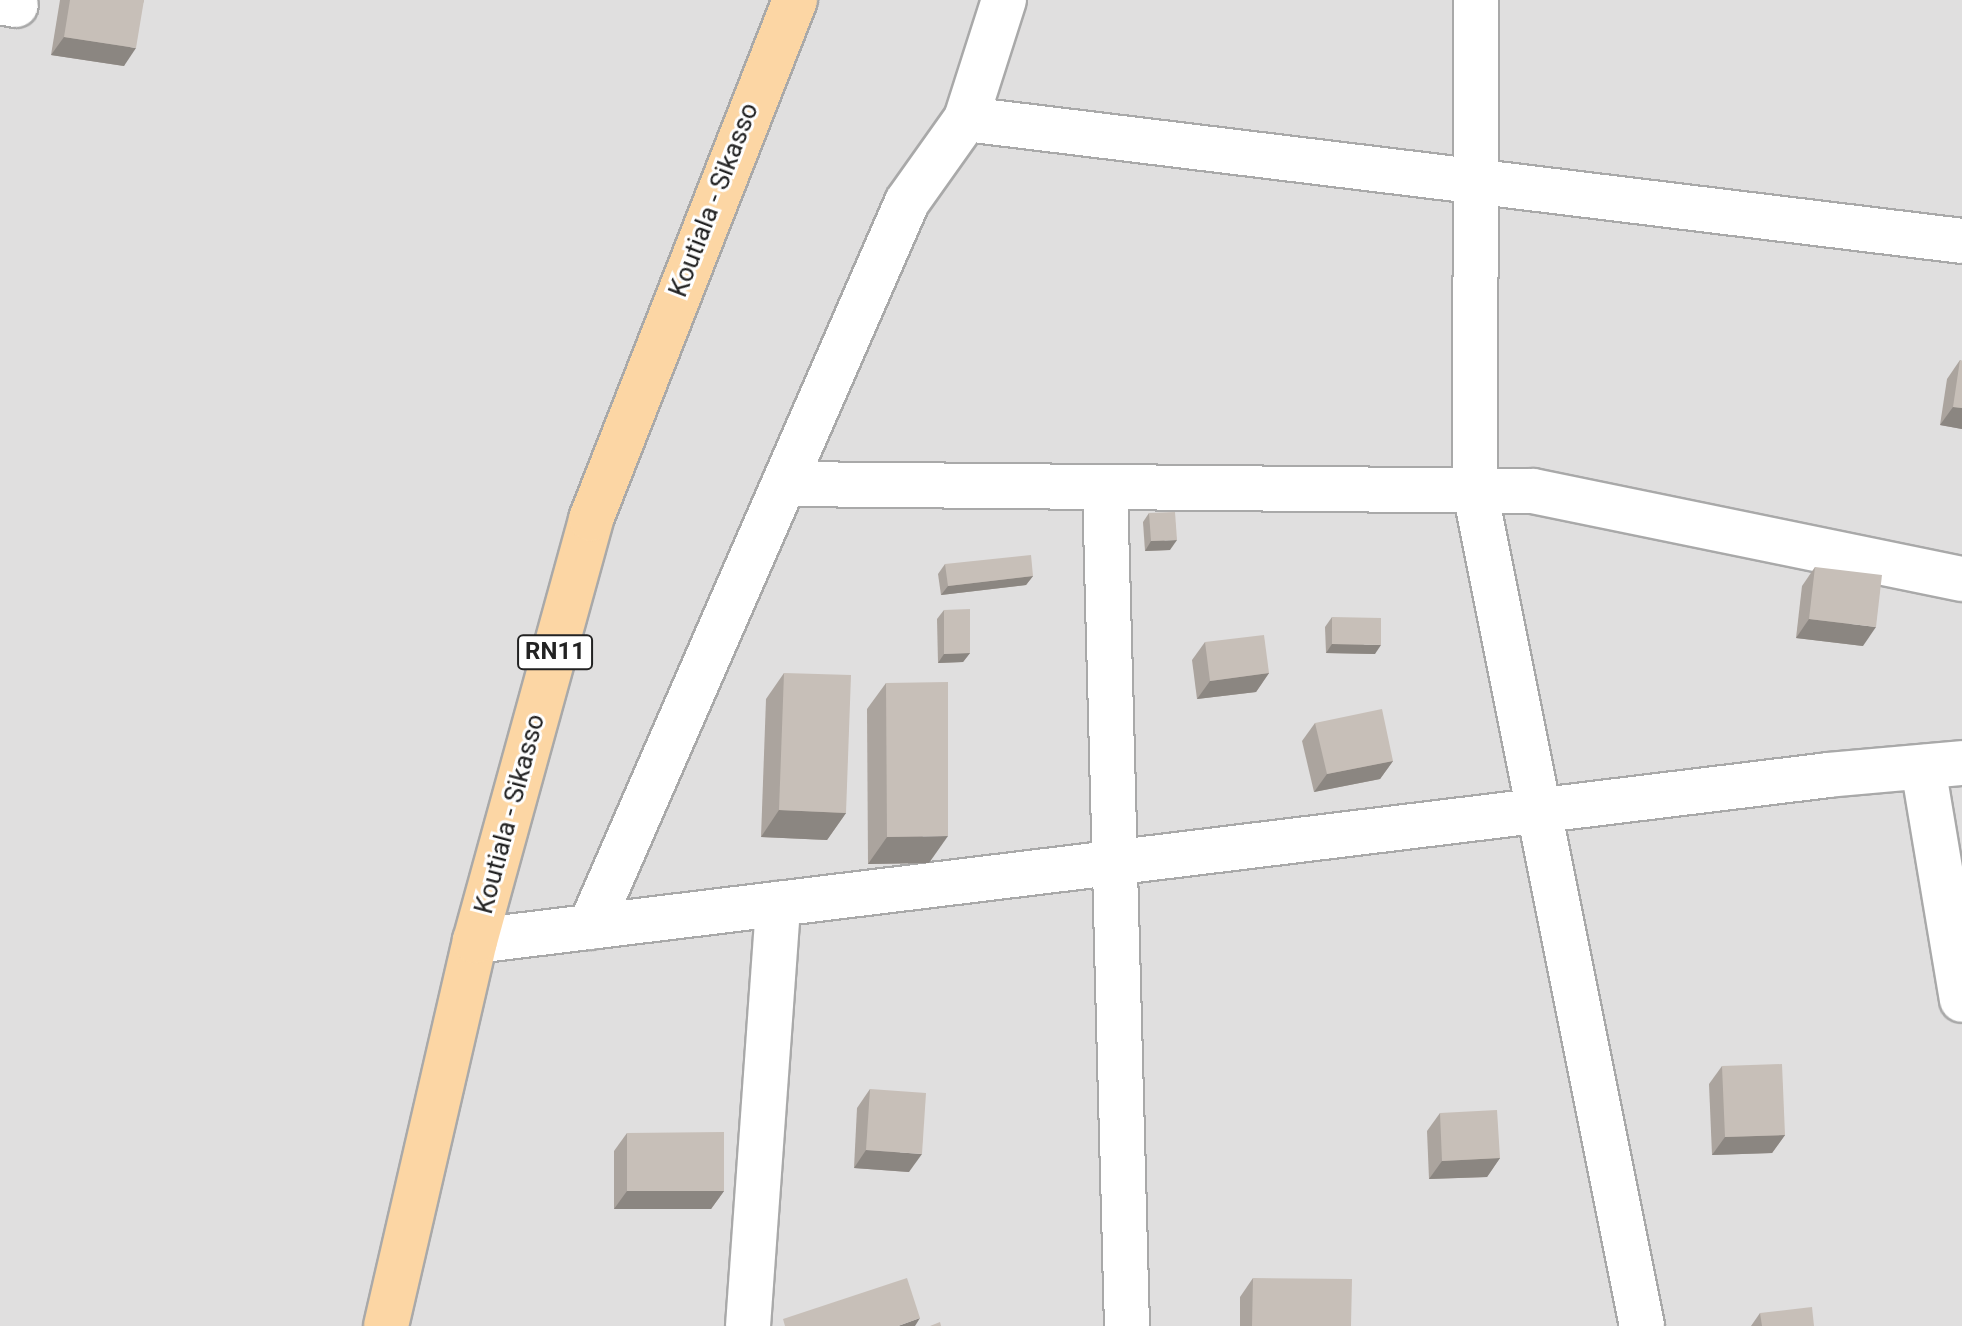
<!DOCTYPE html>
<html>
<head>
<meta charset="utf-8">
<style>
  body { margin:0 }
  #map { position:relative; width:1962px; height:1326px; overflow:hidden; background:#f2efe9; font-family:Roboto,sans-serif }
  div>[style] { position:absolute }
  .residential>* { inset:0; background:#e0dfdf }
  .roads { filter:drop-shadow(2px 0 #a9a9a9) drop-shadow(-2px 0 #a9a9a9) drop-shadow(0 2px #a9a9a9) drop-shadow(0 -2px #a9a9a9) }
  .minor>* { height:44px; margin:-22px; padding:0 22px; transform-origin:22px; border-radius:22px; background:#fff }
  .major>* { height:44px; margin:-22px; padding:0 22px; transform-origin:22px; border-radius:22px; background:#fcd6a4 }
  .wall>* { inset:0; background:#aba49e }
  .shaded-wall>* { inset:0; background:#8b8681 }
  .building>* { inset:0; background:#c7bfb8 }
  span { translate:-50% -50%; white-space:nowrap; text-align:center; line-height:1.15; -webkit-text-stroke:6px #fff; paint-order:stroke }
  .shield-label span { padding:2px 6px; background:#fff; border:2px solid; border-radius:6px; -webkit-text-stroke-width:0 }
  .shield-label { font-size:24px; color:#222; font-weight:700 }
  .street-label { font-size:26px; color:#222 }
</style>
</head>
<body>
<div id="map">
  <div class="residential">
    <i style="clip-path:polygon(0 0,1962px 0,1962px 1326px,0 1326px)"></i>
  </div>
  <div class="roads">
    <div class="minor">
      <i style="left:1476px;top:0;width:491px;rotate:90.1deg"></i>
      <i style="left:1475px;top:491px;width:852px;rotate:78.69deg"></i>
      <i style="left:0;top:2px;width:16px;rotate:11deg"></i>
      <i style="left:966px;top:119px;width:1003px;rotate:6.98deg"></i>
      <i style="left:784px;top:484px;width:749px;rotate:0.54deg"></i>
      <i style="left:1533px;top:491px;width:438px;rotate:11.6deg"></i>
      <i style="left:1105px;top:487px;width:839px;rotate:88.5deg"></i>
      <i style="left:1923px;top:767px;width:236px;rotate:80.5deg"></i>
      <i style="left:590px;top:927px;width:791px;rotate:-66.38deg"></i>
      <i style="left:907px;top:202px;width:102px;rotate:-54.6deg"></i>
      <i style="left:966px;top:119px;width:125px;rotate:-72.3deg"></i>
      <i style="left:475px;top:941px;width:1363px;rotate:-6.99deg"></i>
      <i style="left:1828px;top:775px;width:135px;rotate:-5.1deg"></i>
      <i style="left:748px;top:1326px;width:423px;rotate:-85.9deg"></i>
    </div>
    <div class="major">
      <i style="left:386px;top:1326px;width:395px;rotate:-77deg"></i>
      <i style="left:475px;top:941px;width:438px;rotate:-74.6deg"></i>
      <i style="left:591px;top:519px;width:558px;rotate:-68.54deg"></i>
    </div>
  </div>
  <div class="wall">
    <i style="clip-path:polygon(60px 0,144px 0,124px 66px,51px 55px)"></i>
    <i style="clip-path:polygon(1960px 360px,1962px 361px,1962px 429px,1940px 425px,1947px 379px)"></i>
    <i style="clip-path:polygon(1149px 513px,1170px 550px,1145px 551px,1143px 522px)"></i>
    <i style="clip-path:polygon(945px 564px,1033px 576px,1026px 585px,941px 595px,938px 574px)"></i>
    <i style="clip-path:polygon(1815px 567px,1863px 646px,1796px 638px,1802px 586px)"></i>
    <i style="clip-path:polygon(944px 610px,970px 653px,963px 662px,938px 663px,937px 619px)"></i>
    <i style="clip-path:polygon(1332px 617px,1375px 654px,1326px 653px,1325px 627px)"></i>
    <i style="clip-path:polygon(1205px 642px,1269px 673px,1256px 692px,1197px 699px,1192px 660px)"></i>
    <i style="clip-path:polygon(784px 673px,846px 813px,827px 840px,761px 837px,766px 699px)"></i>
    <i style="clip-path:polygon(886px 683px,929px 863px,868px 864px,867px 709px)"></i>
    <i style="clip-path:polygon(1315px 723px,1393px 761px,1380px 779px,1314px 792px,1302px 741px)"></i>
    <i style="clip-path:polygon(1722px 1066px,1785px 1135px,1772px 1153px,1712px 1155px,1709px 1084px)"></i>
    <i style="clip-path:polygon(870px 1089px,909px 1172px,854px 1168px,857px 1108px)"></i>
    <i style="clip-path:polygon(1440px 1113px,1500px 1158px,1487px 1177px,1429px 1179px,1427px 1131px)"></i>
    <i style="clip-path:polygon(627px 1133px,724px 1191px,711px 1209px,614px 1209px,614px 1151px)"></i>
    <i style="clip-path:polygon(1253px 1278px,1351px 1326px,1240px 1326px,1240px 1297px)"></i>
    <i style="clip-path:polygon(1760px 1313px,1814px 1326px,1751px 1326px)"></i>
  </div>
  <div class="shaded-wall">
    <i style="clip-path:polygon(64px 37px,136px 48px,124px 66px,51px 55px)"></i>
    <i style="clip-path:polygon(1953px 407px,1962px 408px,1962px 429px,1940px 425px)"></i>
    <i style="clip-path:polygon(1177px 540px,1170px 550px,1145px 551px,1151px 541px)"></i>
    <i style="clip-path:polygon(1033px 576px,1026px 585px,941px 595px,948px 586px)"></i>
    <i style="clip-path:polygon(1809px 619px,1876px 627px,1863px 646px,1796px 638px)"></i>
    <i style="clip-path:polygon(1332px 644px,1381px 645px,1375px 654px,1326px 653px)"></i>
    <i style="clip-path:polygon(970px 653px,963px 662px,938px 663px,944px 654px)"></i>
    <i style="clip-path:polygon(1269px 673px,1256px 692px,1197px 699px,1210px 681px)"></i>
    <i style="clip-path:polygon(1393px 761px,1380px 779px,1314px 792px,1327px 774px)"></i>
    <i style="clip-path:polygon(779px 810px,846px 813px,827px 840px,761px 837px)"></i>
    <i style="clip-path:polygon(948px 836px,929px 863px,868px 864px,887px 837px)"></i>
    <i style="clip-path:polygon(1785px 1135px,1772px 1153px,1712px 1155px,1725px 1137px)"></i>
    <i style="clip-path:polygon(866px 1150px,922px 1154px,909px 1172px,854px 1168px)"></i>
    <i style="clip-path:polygon(1500px 1158px,1487px 1177px,1429px 1179px,1442px 1161px)"></i>
    <i style="clip-path:polygon(627px 1191px,724px 1191px,711px 1209px,614px 1209px)"></i>
    <i style="clip-path:polygon(920px 1318px,915px 1326px,898px 1326px)"></i>
  </div>
  <div class="building">
    <i style="clip-path:polygon(70px 0,144px 0,136px 48px,64px 37px)"></i>
    <i style="clip-path:polygon(1960px 360px,1962px 361px,1962px 408px,1953px 407px)"></i>
    <i style="clip-path:polygon(1175px 512px,1177px 540px,1151px 541px,1149px 513px)"></i>
    <i style="clip-path:polygon(1031px 555px,1033px 576px,948px 586px,945px 564px)"></i>
    <i style="clip-path:polygon(1815px 567px,1882px 575px,1876px 627px,1809px 619px)"></i>
    <i style="clip-path:polygon(970px 609px,970px 653px,944px 654px,944px 610px)"></i>
    <i style="clip-path:polygon(1332px 617px,1381px 618px,1381px 645px,1332px 644px)"></i>
    <i style="clip-path:polygon(1264px 635px,1269px 673px,1210px 681px,1205px 642px)"></i>
    <i style="clip-path:polygon(784px 673px,851px 675px,846px 813px,779px 810px)"></i>
    <i style="clip-path:polygon(948px 682px,948px 836px,887px 837px,886px 683px)"></i>
    <i style="clip-path:polygon(1382px 709px,1393px 761px,1327px 774px,1315px 723px)"></i>
    <i style="clip-path:polygon(1782px 1064px,1785px 1135px,1725px 1137px,1722px 1066px)"></i>
    <i style="clip-path:polygon(870px 1089px,926px 1093px,922px 1154px,866px 1150px)"></i>
    <i style="clip-path:polygon(1497px 1110px,1500px 1158px,1442px 1161px,1440px 1113px)"></i>
    <i style="clip-path:polygon(724px 1132px,724px 1191px,627px 1191px,627px 1133px)"></i>
    <i style="clip-path:polygon(907px 1278px,920px 1318px,898px 1326px,785px 1326px,783px 1319px)"></i>
    <i style="clip-path:polygon(1253px 1278px,1352px 1279px,1351px 1326px,1252px 1326px)"></i>
    <i style="clip-path:polygon(1812px 1307px,1814px 1326px,1762px 1326px,1760px 1313px)"></i>
    <i style="clip-path:polygon(940px 1322px,941px 1326px,930px 1326px)"></i>
  </div>
  <div class="shield-label">
    <span style="left:555px;top:652px">RN11</span>
  </div>
  <div class="street-label">
    <span style="left:714px;top:200px;rotate:-69deg">Koutiala - Sikasso</span>
    <span style="left:510px;top:814px;rotate:-75deg">Koutiala - Sikasso</span>
  </div>
</div>
</body>
</html>
